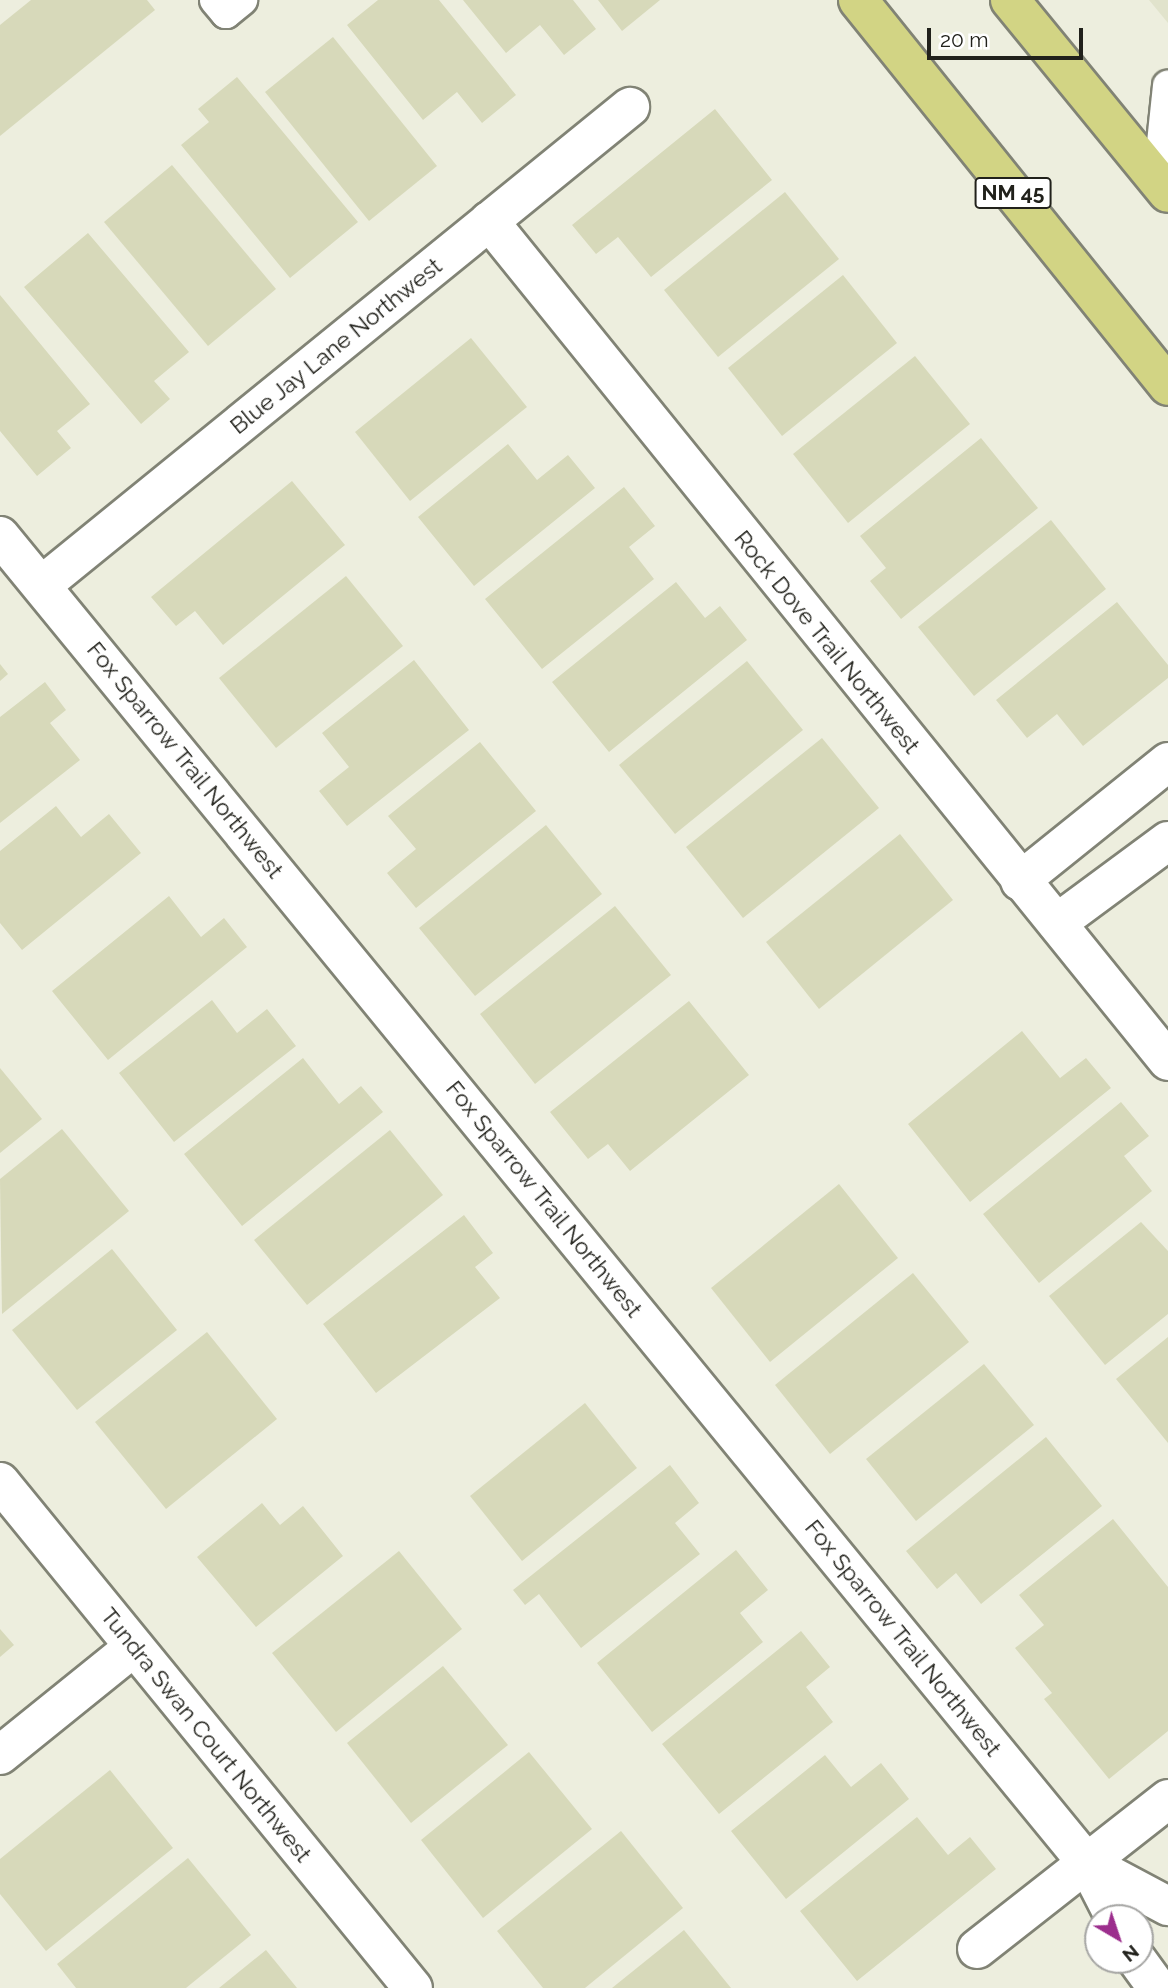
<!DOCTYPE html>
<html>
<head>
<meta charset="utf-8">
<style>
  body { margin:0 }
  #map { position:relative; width:1168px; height:1988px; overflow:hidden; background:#edeede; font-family:Raleway,sans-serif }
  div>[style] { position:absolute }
  .built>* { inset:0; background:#e1e3cc }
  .building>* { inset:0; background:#d7d9ba }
  .roads { filter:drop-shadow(2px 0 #818375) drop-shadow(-2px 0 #818375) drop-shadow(0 2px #818375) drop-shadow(0 -2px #818375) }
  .lane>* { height:30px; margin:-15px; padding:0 15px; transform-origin:15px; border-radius:15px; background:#fff }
  .street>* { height:38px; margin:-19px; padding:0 19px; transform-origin:19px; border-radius:19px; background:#fff }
  .primary>* { height:38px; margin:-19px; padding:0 19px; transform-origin:19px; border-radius:19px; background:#d2d484 }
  span { translate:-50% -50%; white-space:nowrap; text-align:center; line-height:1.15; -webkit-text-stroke:7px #fff; paint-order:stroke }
  .shield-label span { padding:2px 5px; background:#fff; border:2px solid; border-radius:5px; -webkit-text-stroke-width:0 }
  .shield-label { font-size:21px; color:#21211b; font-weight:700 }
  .street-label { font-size:23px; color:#21211b }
  .north { position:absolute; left:1084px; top:1904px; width:70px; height:70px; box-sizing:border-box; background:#fff; border:2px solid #a6a6a4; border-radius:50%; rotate:141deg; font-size:19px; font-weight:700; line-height:28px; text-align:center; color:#21211b }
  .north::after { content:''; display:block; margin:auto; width:24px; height:32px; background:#9c2e8d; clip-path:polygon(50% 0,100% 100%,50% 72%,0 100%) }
  .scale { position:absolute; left:927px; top:28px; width:156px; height:32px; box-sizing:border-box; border:4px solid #21211b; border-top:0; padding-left:9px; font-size:21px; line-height:24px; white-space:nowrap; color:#21211b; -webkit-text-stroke:5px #fff; paint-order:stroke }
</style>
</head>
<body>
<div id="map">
  <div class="built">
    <i style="clip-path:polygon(1149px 0,1168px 0,1168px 23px)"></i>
  </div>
  <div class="building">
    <i style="clip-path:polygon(31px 0,147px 0,155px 10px,0 136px,0 25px)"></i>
    <i style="clip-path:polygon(378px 0,439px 0,516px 95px,482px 123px,457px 92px,423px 120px,347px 25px)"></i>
    <i style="clip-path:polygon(463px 0,573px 0,596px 29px,564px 55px,540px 25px,506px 53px)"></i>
    <i style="clip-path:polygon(598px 0,660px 0,622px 31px)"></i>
    <i style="clip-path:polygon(333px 37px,437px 166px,369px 221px,265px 92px)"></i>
    <i style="clip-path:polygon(237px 77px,358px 222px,290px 278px,181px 145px,209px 122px,198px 109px)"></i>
    <i style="clip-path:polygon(715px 109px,772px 180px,651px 277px,618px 237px,596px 254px,572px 225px)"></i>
    <i style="clip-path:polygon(172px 165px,276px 289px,208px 346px,104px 222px)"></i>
    <i style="clip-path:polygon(785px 192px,839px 259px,718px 357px,664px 290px)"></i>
    <i style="clip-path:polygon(88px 233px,189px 352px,154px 381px,170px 399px,141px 424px,24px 287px)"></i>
    <i style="clip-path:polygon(843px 275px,897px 343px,782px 436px,728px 368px)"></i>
    <i style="clip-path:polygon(0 295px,90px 404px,57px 431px,71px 448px,37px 476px,0 431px)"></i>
    <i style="clip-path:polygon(471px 338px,527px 407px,410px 501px,355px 432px)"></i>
    <i style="clip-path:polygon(915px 356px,970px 424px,848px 523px,793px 454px)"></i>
    <i style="clip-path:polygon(981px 438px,1038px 508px,901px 619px,870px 581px,886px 568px,860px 536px)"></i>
    <i style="clip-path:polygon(508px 444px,537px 480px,568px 455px,595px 488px,474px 586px,418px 517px)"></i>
    <i style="clip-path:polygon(292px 481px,345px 545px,223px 645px,195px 611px,176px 626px,151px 597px)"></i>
    <i style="clip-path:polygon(624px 487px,655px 526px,629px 547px,654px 579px,542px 669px,485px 599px)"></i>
    <i style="clip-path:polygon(1051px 520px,1106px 589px,974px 696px,918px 627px)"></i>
    <i style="clip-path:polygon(346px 576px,403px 646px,276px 748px,219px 678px)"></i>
    <i style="clip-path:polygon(676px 582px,705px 618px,720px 606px,747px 640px,609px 752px,552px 682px)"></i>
    <i style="clip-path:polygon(1117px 602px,1168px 665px,1168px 678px,1083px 746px,1057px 714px,1027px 738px,996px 700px)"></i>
    <i style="clip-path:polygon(414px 660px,469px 730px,347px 826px,319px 791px,349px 767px,322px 733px)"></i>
    <i style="clip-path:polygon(747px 661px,803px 730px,675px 834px,619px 765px)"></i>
    <i style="clip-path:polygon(0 664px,8px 674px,0 681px)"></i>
    <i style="clip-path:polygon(45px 682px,66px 710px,50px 723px,80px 760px,0 823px,0 717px)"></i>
    <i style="clip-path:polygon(822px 738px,879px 808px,743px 918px,686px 847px)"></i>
    <i style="clip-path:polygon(480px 742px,536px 811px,416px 908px,387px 873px,416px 849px,388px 816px)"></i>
    <i style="clip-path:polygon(56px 806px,81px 837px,109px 814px,141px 853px,22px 950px,0 923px,0 851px)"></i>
    <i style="clip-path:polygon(546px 825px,602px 894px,475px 996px,419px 928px)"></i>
    <i style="clip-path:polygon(900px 834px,953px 900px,819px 1009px,766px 942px)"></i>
    <i style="clip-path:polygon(169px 896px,201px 937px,224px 918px,247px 947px,108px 1060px,52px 991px)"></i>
    <i style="clip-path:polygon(615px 906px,671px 975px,535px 1084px,480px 1014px)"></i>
    <i style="clip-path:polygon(212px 1000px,237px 1033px,267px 1009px,296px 1046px,174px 1142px,119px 1073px)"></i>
    <i style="clip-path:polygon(689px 1001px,749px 1075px,630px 1171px,608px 1144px,588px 1159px,550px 1112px)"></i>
    <i style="clip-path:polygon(1022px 1031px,1060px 1078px,1086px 1058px,1111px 1088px,970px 1202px,908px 1124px)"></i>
    <i style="clip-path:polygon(303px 1058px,339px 1104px,361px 1086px,383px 1112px,242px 1226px,184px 1154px)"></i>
    <i style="clip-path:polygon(0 1068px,42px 1119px,0 1153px)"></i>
    <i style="clip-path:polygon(1121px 1102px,1149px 1136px,1124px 1156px,1152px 1191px,1039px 1283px,983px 1214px)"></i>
    <i style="clip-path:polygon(62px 1129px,129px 1211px,2px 1314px,0 1179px)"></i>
    <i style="clip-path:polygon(390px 1130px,443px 1195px,307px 1305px,254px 1240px)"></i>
    <i style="clip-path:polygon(839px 1184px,898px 1258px,770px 1362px,711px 1288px)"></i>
    <i style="clip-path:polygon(464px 1215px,493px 1253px,475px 1267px,500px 1298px,376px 1393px,323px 1324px)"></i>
    <i style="clip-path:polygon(1141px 1222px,1168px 1251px,1168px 1314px,1105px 1365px,1049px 1296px)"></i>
    <i style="clip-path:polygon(112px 1249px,177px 1330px,77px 1410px,12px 1330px)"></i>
    <i style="clip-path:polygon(913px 1273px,969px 1342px,830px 1454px,775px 1385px)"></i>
    <i style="clip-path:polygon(207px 1332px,277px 1419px,166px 1509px,95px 1422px)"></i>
    <i style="clip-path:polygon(1168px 1337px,1168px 1443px,1116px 1379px)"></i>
    <i style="clip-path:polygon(984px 1364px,1034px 1425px,916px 1521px,866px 1459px)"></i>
    <i style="clip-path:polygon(585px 1403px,637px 1468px,522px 1561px,470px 1496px)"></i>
    <i style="clip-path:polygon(1046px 1437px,1102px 1506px,981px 1604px,956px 1573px,937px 1589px,906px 1551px)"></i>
    <i style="clip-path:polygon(670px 1465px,699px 1503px,675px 1523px,700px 1554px,581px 1648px,539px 1594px,525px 1605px,513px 1590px)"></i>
    <i style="clip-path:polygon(262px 1503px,280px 1525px,303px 1506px,343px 1556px,256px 1627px,197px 1557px)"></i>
    <i style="clip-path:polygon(1113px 1519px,1168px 1587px,1168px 1731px,1109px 1779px,1044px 1699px,1052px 1693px,1015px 1648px,1044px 1625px,1019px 1595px)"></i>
    <i style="clip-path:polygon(736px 1550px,768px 1590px,740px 1613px,763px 1642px,652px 1732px,597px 1663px)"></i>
    <i style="clip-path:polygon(399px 1551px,462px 1629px,336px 1732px,272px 1653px)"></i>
    <i style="clip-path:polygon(0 1629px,14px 1645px,0 1657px)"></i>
    <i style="clip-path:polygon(801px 1631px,830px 1667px,806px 1687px,833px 1722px,719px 1814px,662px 1744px)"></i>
    <i style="clip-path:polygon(443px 1666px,508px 1745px,411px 1823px,347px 1743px)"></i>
    <i style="clip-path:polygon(529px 1752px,592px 1829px,483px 1918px,421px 1840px)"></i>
    <i style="clip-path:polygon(825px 1755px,851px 1787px,881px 1763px,909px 1799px,786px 1899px,731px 1831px)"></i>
    <i style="clip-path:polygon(110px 1770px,173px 1848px,46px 1951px,0 1894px,0 1859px)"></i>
    <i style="clip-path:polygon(917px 1817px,948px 1855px,970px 1837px,996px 1869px,857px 1981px,800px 1911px)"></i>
    <i style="clip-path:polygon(621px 1831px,683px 1908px,585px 1988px,543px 1988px,497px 1931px)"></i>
    <i style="clip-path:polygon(188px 1858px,251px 1935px,186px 1988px,76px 1988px,57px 1964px)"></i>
    <i style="clip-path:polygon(684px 1930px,731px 1988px,612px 1988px)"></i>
    <i style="clip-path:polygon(266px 1950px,297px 1988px,219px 1988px)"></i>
  </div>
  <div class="roads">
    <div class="lane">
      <i style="left:215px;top:0;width:17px;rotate:50deg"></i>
      <i style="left:226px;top:13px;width:21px;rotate:-39deg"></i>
      <i style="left:1158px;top:181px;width:96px;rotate:-84deg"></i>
    </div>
    <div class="street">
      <i style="left:489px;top:221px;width:1080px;rotate:51.05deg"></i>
      <i style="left:0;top:536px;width:1715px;rotate:50.68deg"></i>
      <i style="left:1087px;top:1863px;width:62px;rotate:63deg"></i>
      <i style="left:42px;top:585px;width:758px;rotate:-39.11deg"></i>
      <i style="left:1020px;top:881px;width:190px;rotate:-38.8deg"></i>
      <i style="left:1057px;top:923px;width:138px;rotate:-36.5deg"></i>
      <i style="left:0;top:1482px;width:653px;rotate:50.78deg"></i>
      <i style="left:0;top:1755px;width:172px;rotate:-38.9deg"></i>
      <i style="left:1087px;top:1863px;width:92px;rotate:28deg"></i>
      <i style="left:977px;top:1949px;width:243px;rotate:-38.1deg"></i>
      <i style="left:1137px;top:1960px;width:34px;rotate:54deg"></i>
    </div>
    <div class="primary">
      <i style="left:858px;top:0;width:495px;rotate:51.2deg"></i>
      <i style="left:1010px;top:0;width:249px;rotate:50.7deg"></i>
    </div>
  </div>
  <div class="shield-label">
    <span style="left:1013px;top:193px">NM 45</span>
  </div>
  <div class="street-label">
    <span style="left:336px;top:346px;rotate:-39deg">Blue Jay Lane Northwest</span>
    <span style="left:827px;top:642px;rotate:51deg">Rock Dove Trail Northwest</span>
    <span style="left:185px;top:760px;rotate:51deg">Fox Sparrow Trail Northwest</span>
    <span style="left:544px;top:1199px;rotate:51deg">Fox Sparrow Trail Northwest</span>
    <span style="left:903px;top:1638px;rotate:51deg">Fox Sparrow Trail Northwest</span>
    <span style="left:206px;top:1735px;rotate:51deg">Tundra Swan Court Northwest</span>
  </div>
  <div class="north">N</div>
  <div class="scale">20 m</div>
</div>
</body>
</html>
